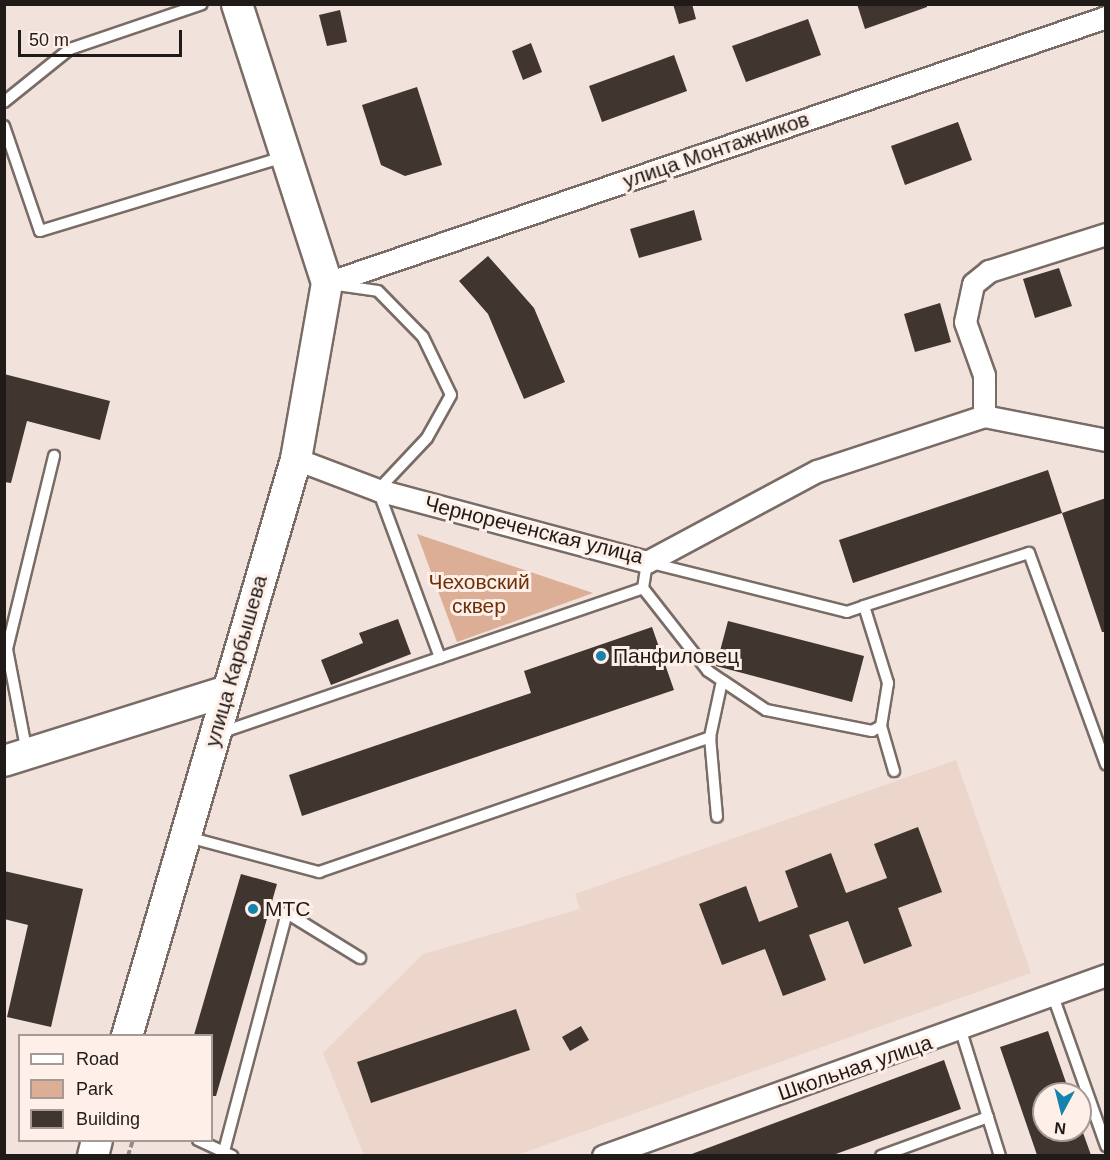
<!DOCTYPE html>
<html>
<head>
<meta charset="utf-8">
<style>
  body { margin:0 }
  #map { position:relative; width:1110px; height:1160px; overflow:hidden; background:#f1e2db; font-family:Helvetica,sans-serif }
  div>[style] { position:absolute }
  .built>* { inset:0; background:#ecd6cb }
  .green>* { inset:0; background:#dcae95 }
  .building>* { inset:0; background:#40352f }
  .path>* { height:4px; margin-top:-2px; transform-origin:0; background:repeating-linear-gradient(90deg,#968b86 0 6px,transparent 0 9px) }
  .roads { filter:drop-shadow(2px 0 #796c66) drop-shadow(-2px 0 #796c66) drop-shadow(0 2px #796c66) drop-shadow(0 -2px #796c66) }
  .lane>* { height:10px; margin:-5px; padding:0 5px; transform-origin:5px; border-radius:5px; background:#fff }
  .street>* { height:21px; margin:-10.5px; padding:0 10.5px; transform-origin:10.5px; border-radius:10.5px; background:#fff }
  .secondary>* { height:30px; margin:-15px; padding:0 15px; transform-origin:15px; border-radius:15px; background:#fff }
  .dots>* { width:16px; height:16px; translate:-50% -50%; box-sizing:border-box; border:3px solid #feefe8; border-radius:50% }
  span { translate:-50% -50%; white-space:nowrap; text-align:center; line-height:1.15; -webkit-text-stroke:6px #feefe8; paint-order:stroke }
  .street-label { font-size:21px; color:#201b18 }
  .park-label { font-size:21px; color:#6d3107 }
  .poi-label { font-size:21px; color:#201b18 }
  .left { translate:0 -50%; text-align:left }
  .frame { position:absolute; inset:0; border:6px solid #201b18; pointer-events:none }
  .legend { position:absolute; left:18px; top:1034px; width:195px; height:108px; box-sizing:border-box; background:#feefe8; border:2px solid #a59a95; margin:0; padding:8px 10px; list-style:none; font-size:18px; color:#201b18 }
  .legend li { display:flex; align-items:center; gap:12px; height:30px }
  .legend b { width:30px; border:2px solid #a59a95 }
  .north { position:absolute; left:1032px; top:1082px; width:60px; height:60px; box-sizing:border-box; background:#feefe8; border:2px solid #a59a95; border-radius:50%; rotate:187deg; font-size:16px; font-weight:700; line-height:24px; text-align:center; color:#201b18 }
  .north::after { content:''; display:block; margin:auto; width:21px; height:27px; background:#1583ab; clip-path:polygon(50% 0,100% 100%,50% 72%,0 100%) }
  .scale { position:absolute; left:18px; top:30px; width:164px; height:27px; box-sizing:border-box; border:3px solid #201b18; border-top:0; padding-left:8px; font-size:18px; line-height:21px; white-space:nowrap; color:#201b18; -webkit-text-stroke:4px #feefe8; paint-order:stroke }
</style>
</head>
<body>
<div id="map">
  <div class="built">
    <i style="clip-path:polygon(956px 760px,1031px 973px,517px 1155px,364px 1155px,323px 1053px,423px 954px,580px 909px,575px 894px)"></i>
  </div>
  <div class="green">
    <i style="clip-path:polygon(417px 534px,593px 593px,457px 642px)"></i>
  </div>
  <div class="building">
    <i style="clip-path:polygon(673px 4px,692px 4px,696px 19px,679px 24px)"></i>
    <i style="clip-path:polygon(857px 4px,927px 4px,927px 7px,865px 29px)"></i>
    <i style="clip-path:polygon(340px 10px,347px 42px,327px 46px,319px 15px)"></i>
    <i style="clip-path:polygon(808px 19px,821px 55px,746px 82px,732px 46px)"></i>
    <i style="clip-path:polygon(531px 43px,542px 72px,523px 80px,512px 51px)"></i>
    <i style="clip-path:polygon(674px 55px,687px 91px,602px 122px,589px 86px)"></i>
    <i style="clip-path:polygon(417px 87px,442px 165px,405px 176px,381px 165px,362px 105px)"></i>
    <i style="clip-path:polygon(958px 122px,972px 160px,905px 185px,891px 146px)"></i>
    <i style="clip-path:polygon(694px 210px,702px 240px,639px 258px,630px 229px)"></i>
    <i style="clip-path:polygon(488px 256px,534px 308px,565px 382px,524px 399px,488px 314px,459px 281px)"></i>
    <i style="clip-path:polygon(1059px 268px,1072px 306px,1035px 318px,1023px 279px)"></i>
    <i style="clip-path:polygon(940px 303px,951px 342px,915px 352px,904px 314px)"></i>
    <i style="clip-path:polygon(4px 374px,110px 401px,100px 440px,27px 421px,11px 483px,4px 482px)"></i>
    <i style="clip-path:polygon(1048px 470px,1062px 513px,853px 583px,839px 540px)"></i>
    <i style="clip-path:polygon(1106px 498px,1106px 632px,1102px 632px,1062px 513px)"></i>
    <i style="clip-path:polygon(398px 619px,411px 654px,331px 685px,321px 660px,363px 643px,359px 633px)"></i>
    <i style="clip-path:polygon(728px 621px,864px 656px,852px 702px,716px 666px)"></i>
    <i style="clip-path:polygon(652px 627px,674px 690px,302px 816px,289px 775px,531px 693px,524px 671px)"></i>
    <i style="clip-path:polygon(918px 827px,942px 892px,898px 908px,912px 946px,864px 964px,848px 921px,809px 935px,826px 980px,783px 996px,765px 949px,722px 965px,699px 904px,746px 886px,759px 922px,798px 907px,785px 871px,831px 853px,846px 893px,887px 878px,874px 844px)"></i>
    <i style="clip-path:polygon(4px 871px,83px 889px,51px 1027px,7px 1017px,28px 925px,4px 919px)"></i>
    <i style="clip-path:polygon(241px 874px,277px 884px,216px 1096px,212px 1096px,212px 1035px,194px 1035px)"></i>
    <i style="clip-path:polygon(516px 1009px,530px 1050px,371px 1103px,357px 1062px)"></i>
    <i style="clip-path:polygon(581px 1026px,589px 1040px,570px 1051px,562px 1037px)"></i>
    <i style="clip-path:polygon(1048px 1031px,1070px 1094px,1044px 1094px,1044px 1130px,1082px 1130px,1091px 1155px,1037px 1155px,1000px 1047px)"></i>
    <i style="clip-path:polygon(944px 1060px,961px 1109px,833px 1155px,689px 1155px)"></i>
  </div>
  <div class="path">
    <i style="left:128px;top:1156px;width:17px;rotate:-73deg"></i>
  </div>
  <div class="roads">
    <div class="lane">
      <i style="left:4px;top:102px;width:85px;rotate:-38.8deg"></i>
      <i style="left:70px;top:49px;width:139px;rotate:-18.8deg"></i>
      <i style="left:4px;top:126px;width:111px;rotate:71.1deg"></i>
      <i style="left:40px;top:231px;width:255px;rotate:-16.9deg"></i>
      <i style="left:337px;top:285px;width:41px;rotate:8.3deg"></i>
      <i style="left:378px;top:291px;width:64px;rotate:45.6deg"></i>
      <i style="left:423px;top:337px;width:64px;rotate:64.2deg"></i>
      <i style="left:451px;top:395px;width:49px;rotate:119.2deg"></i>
      <i style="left:427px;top:438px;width:71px;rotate:133.3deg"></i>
      <i style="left:378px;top:490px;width:179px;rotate:69.7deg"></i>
      <i style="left:864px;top:606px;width:81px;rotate:72.7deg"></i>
      <i style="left:888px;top:683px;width:44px;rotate:99.2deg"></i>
      <i style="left:881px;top:726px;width:10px;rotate:151deg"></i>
      <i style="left:872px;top:731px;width:108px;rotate:-168.8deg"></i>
      <i style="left:766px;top:710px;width:70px;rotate:-146.1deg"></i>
      <i style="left:708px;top:671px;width:105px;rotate:-128.1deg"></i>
      <i style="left:643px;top:588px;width:26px;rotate:-81deg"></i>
      <i style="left:647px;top:562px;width:206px;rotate:14deg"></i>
      <i style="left:847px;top:612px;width:18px;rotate:-19deg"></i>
      <i style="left:864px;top:606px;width:173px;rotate:-17.8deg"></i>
      <i style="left:1029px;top:553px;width:225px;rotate:70deg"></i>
      <i style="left:881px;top:726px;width:47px;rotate:73.9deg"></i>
      <i style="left:220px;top:733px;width:447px;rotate:-18.9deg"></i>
      <i style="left:710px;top:737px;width:80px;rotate:85deg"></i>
      <i style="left:27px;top:753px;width:106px;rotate:-100.9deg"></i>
      <i style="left:7px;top:649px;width:199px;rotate:-76.3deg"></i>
      <i style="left:188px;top:837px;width:136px;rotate:15deg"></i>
      <i style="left:319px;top:872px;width:414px;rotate:-19deg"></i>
      <i style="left:710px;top:737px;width:57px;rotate:-77.9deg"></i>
      <i style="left:1053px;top:996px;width:159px;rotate:70.5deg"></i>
      <i style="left:961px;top:1031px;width:131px;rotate:72.7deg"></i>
      <i style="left:198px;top:1140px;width:38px;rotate:25deg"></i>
      <i style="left:224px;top:1151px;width:246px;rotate:-75.2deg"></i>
      <i style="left:287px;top:913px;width:86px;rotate:31.7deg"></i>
      <i style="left:881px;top:1156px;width:114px;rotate:-20deg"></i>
    </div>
    <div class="street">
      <i style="left:327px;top:283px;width:823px;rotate:-18.85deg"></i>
      <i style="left:984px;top:416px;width:41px;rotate:-90deg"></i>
      <i style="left:984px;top:375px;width:56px;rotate:-109.7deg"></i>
      <i style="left:965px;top:322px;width:39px;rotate:-78deg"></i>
      <i style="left:973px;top:284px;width:21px;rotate:-39deg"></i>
      <i style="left:989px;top:271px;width:123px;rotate:-17.5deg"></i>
      <i style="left:296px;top:459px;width:88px;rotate:20.7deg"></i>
      <i style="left:378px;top:490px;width:278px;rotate:15deg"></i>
      <i style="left:647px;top:562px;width:193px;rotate:-28.2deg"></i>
      <i style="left:817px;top:471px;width:176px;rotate:-18.2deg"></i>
      <i style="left:984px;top:416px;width:124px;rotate:11.1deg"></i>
      <i style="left:603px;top:1156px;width:535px;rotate:-19.79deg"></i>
    </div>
    <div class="secondary">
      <i style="left:4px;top:761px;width:234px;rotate:-17.4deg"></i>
      <i style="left:127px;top:1036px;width:601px;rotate:-73.67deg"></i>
      <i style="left:296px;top:459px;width:179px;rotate:-80deg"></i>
      <i style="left:327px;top:283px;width:293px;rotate:-107.9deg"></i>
      <i style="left:93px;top:1156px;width:16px;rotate:-76deg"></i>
    </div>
  </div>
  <div class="dots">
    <i style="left:601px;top:656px;background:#1583ab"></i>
    <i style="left:253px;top:909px;background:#1583ab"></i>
  </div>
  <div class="street-label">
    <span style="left:716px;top:150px;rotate:-19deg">улица Монтажников</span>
    <span style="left:534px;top:530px;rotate:14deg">Чернореченская улица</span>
    <span style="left:236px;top:661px;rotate:-74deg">улица Карбышева</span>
    <span style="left:855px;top:1068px;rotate:-19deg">Школьная улица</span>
  </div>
  <div class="park-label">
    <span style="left:479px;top:594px">Чеховский<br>сквер</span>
  </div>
  <div class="poi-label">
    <span class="left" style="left:613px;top:656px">Панфиловец</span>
    <span class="left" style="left:265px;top:909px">МТС</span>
  </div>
  <div class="frame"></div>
  <ul class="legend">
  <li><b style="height:8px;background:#fff"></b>Road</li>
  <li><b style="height:16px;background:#dcae95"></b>Park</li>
  <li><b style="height:16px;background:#40352f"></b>Building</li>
  </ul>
  <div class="north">N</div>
  <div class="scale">50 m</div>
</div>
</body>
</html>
